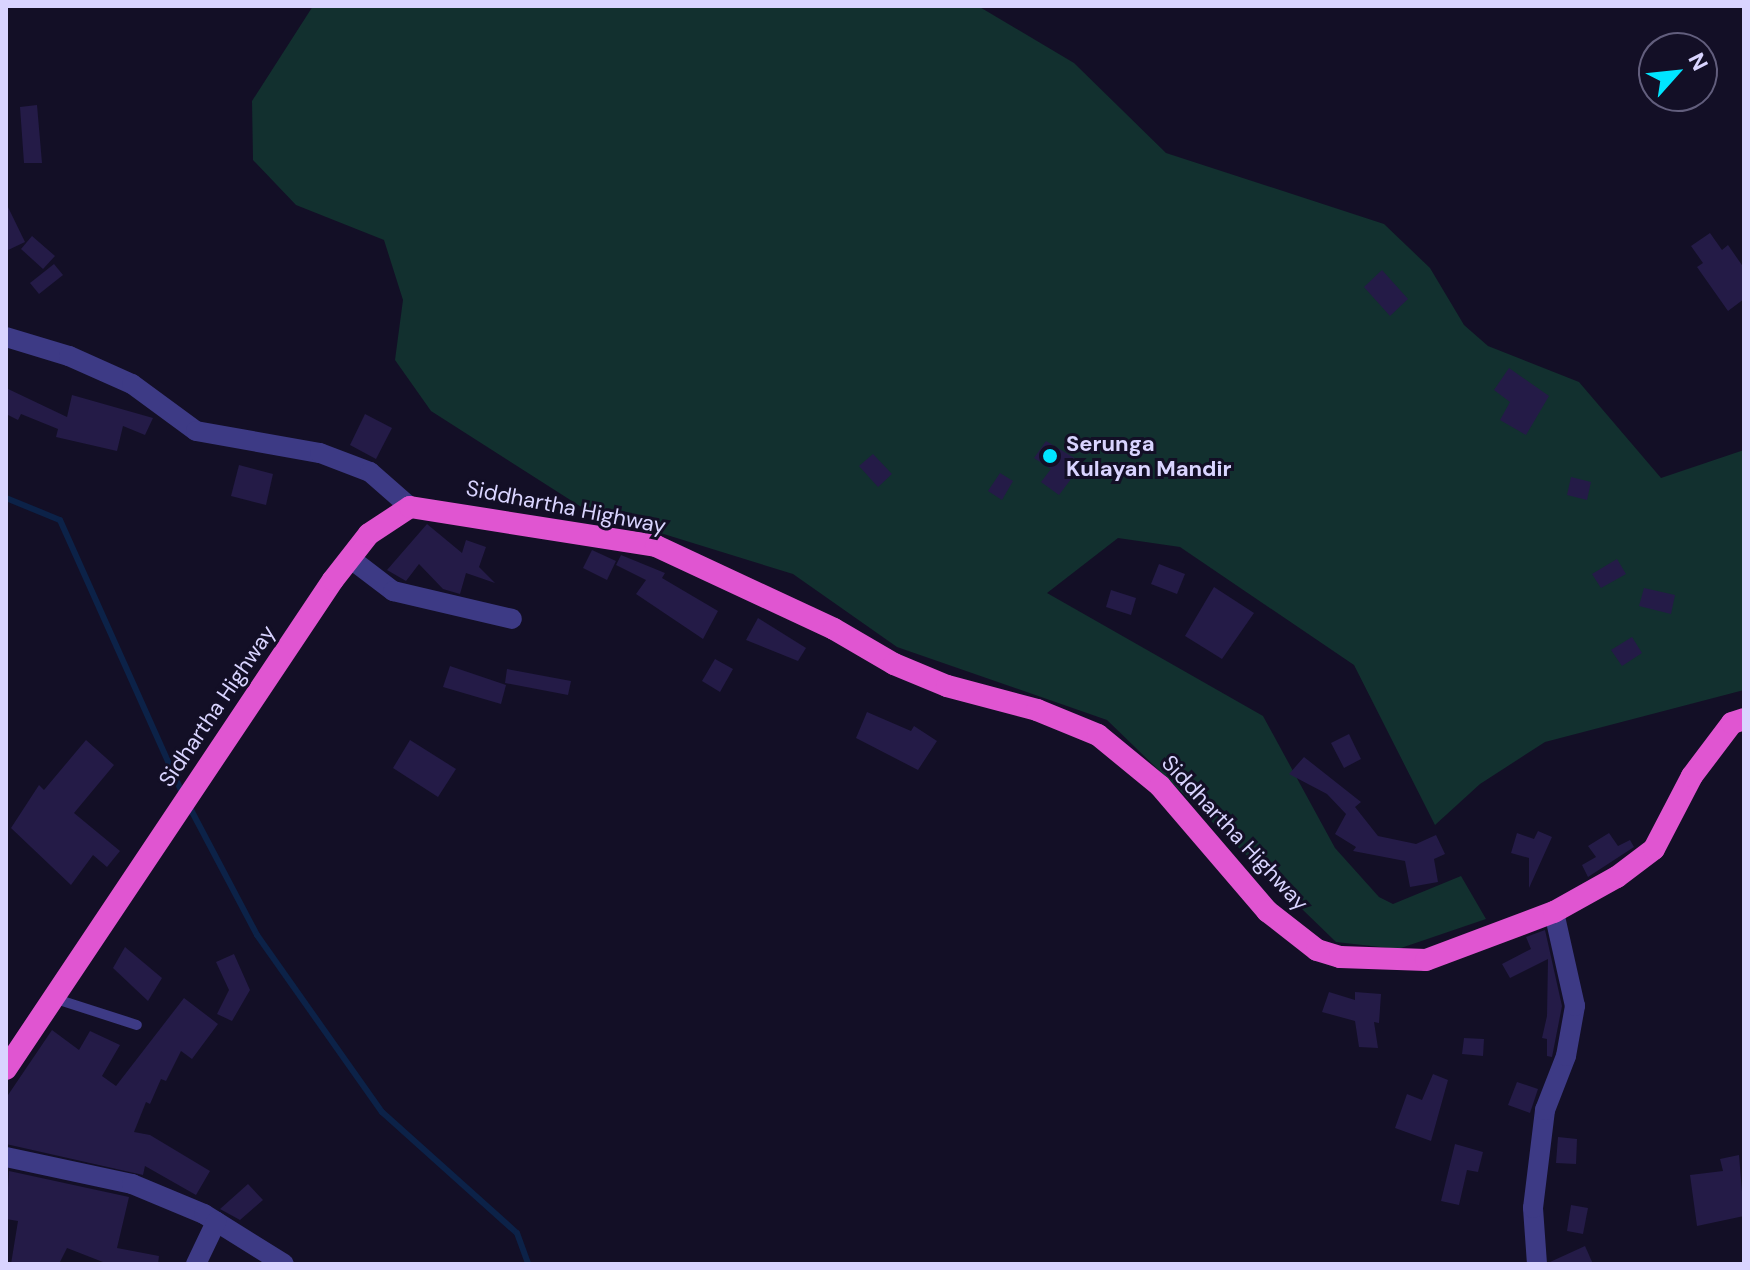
<!DOCTYPE html>
<html>
<head>
<meta charset="utf-8">
<style>
  body { margin:0 }
  #map { position:relative; width:1750px; height:1270px; overflow:hidden; background:#130f26; font-family:"DM Sans",sans-serif }
  div>[style] { position:absolute }
  .green>* { inset:0; background:#12302f }
  .stream>* { height:6px; margin:-3px; padding:0 3px; transform-origin:3px; border-radius:3px; background:#0c2248 }
  .building>* { inset:0; background:#241b47 }
  .service>* { height:10px; margin:-5px; padding:0 5px; transform-origin:5px; border-radius:5px; background:#3d3a85 }
  .minor>* { height:20px; margin:-10px; padding:0 10px; transform-origin:10px; border-radius:10px; background:#3d3a85 }
  .trunk>* { height:22px; margin:-11px; padding:0 11px; transform-origin:11px; border-radius:11px; background:#e055d1 }
  .dots>* { width:22px; height:22px; translate:-50% -50%; box-sizing:border-box; border:4px solid #130f26; border-radius:50% }
  span { translate:-50% -50%; white-space:nowrap; text-align:center; line-height:1.15; -webkit-text-stroke:6px #130f26; paint-order:stroke }
  .poi-label { font-size:22px; color:#d9d4ff; font-weight:700 }
  .left { translate:0 -50%; text-align:left }
  .street-label { font-size:22px; color:#d9d4ff }
  .frame { position:absolute; inset:0; border:8px solid #d9d4ff; pointer-events:none }
  .north { position:absolute; left:1638px; top:32px; width:80px; height:80px; box-sizing:border-box; background:#130f26; border:2px solid #625e7d; border-radius:50%; rotate:63deg; font-size:22px; font-weight:700; line-height:32px; text-align:center; color:#d9d4ff }
  .north::after { content:''; display:block; margin:auto; width:28px; height:36px; background:#00e5ff; clip-path:polygon(50% 0,100% 100%,50% 72%,0 100%) }
</style>
</head>
<body>
<div id="map">
  <div class="green">
    <i style="clip-path:polygon(313px 6px,978px 6px,1074px 63px,1166px 153px,1384px 224px,1430px 268px,1464px 325px,1488px 346px,1579px 382px,1661px 478px,1744px 450px,1744px 690px,1545px 742px,1480px 784px,1435px 825px,1354px 665px,1180px 547px,1118px 538px,1047px 593px,1263px 716px,1335px 848px,1379px 897px,1393px 904px,1461px 876px,1486px 919px,1398px 949px,1336px 942px,1107px 720px,897px 647px,793px 574px,586px 510px,431px 411px,395px 360px,403px 300px,384px 240px,296px 205px,253px 160px,252px 101px)"></i>
  </div>
  <div class="stream">
    <i style="left:6px;top:498px;width:58px;rotate:22.2deg"></i>
    <i style="left:60px;top:520px;width:303px;rotate:65.9deg"></i>
    <i style="left:189px;top:806px;width:146px;rotate:62.2deg"></i>
    <i style="left:257px;top:935px;width:217px;rotate:54.8deg"></i>
    <i style="left:382px;top:1112px;width:181px;rotate:41.9deg"></i>
    <i style="left:517px;top:1233px;width:33px;rotate:70deg"></i>
  </div>
  <div class="building">
    <i style="clip-path:polygon(37px 105px,42px 163px,24px 163px,20px 107px)"></i>
    <i style="clip-path:polygon(6px 203px,25px 242px,6px 251px)"></i>
    <i style="clip-path:polygon(1710px 233px,1722px 250px,1728px 245px,1744px 268px,1744px 299px,1728px 311px,1697px 267px,1703px 263px,1691px 246px)"></i>
    <i style="clip-path:polygon(32px 236px,55px 256px,43px 269px,21px 249px)"></i>
    <i style="clip-path:polygon(54px 264px,63px 275px,39px 294px,30px 283px)"></i>
    <i style="clip-path:polygon(1382px 270px,1408px 299px,1390px 316px,1364px 287px)"></i>
    <i style="clip-path:polygon(1509px 368px,1549px 396px,1526px 435px,1500px 420px,1510px 402px,1494px 390px)"></i>
    <i style="clip-path:polygon(6px 388px,67px 417px,72px 395px,153px 418px,145px 435px,123px 426px,117px 451px,56px 437px,58px 429px,21px 414px,18px 420px,6px 414px)"></i>
    <i style="clip-path:polygon(365px 414px,392px 428px,376px 459px,350px 445px)"></i>
    <i style="clip-path:polygon(1046px 441px,1083px 463px,1059px 495px,1041px 482px,1051px 469px,1034px 458px)"></i>
    <i style="clip-path:polygon(873px 454px,892px 474px,878px 487px,859px 466px)"></i>
    <i style="clip-path:polygon(239px 465px,273px 474px,266px 505px,231px 496px)"></i>
    <i style="clip-path:polygon(1000px 473px,1013px 481px,1002px 500px,988px 491px)"></i>
    <i style="clip-path:polygon(1571px 477px,1591px 482px,1587px 500px,1567px 495px)"></i>
    <i style="clip-path:polygon(427px 524px,462px 553px,466px 540px,486px 547px,479px 567px,495px 583px,466px 573px,460px 594px,443px 589px,419px 564px,406px 581px,387px 570px)"></i>
    <i style="clip-path:polygon(592px 550px,616px 561px,607px 580px,583px 568px)"></i>
    <i style="clip-path:polygon(621px 555px,665px 573px,662px 578px,718px 611px,703px 639px,636px 594px,646px 580px,616px 565px)"></i>
    <i style="clip-path:polygon(1617px 559px,1626px 574px,1601px 588px,1592px 574px)"></i>
    <i style="clip-path:polygon(1159px 564px,1185px 574px,1177px 594px,1151px 584px)"></i>
    <i style="clip-path:polygon(1214px 587px,1254px 613px,1222px 659px,1185px 636px)"></i>
    <i style="clip-path:polygon(1644px 588px,1675px 595px,1671px 614px,1639px 606px)"></i>
    <i style="clip-path:polygon(1111px 590px,1136px 598px,1131px 615px,1106px 607px)"></i>
    <i style="clip-path:polygon(758px 618px,806px 648px,798px 661px,746px 640px)"></i>
    <i style="clip-path:polygon(1632px 637px,1642px 653px,1622px 666px,1611px 650px)"></i>
    <i style="clip-path:polygon(715px 659px,733px 669px,720px 692px,702px 681px)"></i>
    <i style="clip-path:polygon(450px 666px,506px 685px,501px 704px,443px 687px)"></i>
    <i style="clip-path:polygon(507px 669px,571px 681px,568px 695px,505px 683px)"></i>
    <i style="clip-path:polygon(867px 712px,911px 731px,914px 726px,937px 741px,918px 770px,856px 738px)"></i>
    <i style="clip-path:polygon(1349px 734px,1361px 759px,1344px 768px,1331px 743px)"></i>
    <i style="clip-path:polygon(86px 740px,114px 765px,74px 813px,120px 851px,107px 867px,93px 855px,71px 885px,11px 828px,39px 785px,44px 790px)"></i>
    <i style="clip-path:polygon(410px 740px,456px 769px,438px 797px,393px 768px)"></i>
    <i style="clip-path:polygon(1304px 757px,1361px 802px,1355px 807px,1378px 836px,1416px 844px,1436px 835px,1445px 854px,1434px 859px,1438px 882px,1410px 887px,1405px 861px,1353px 851px,1356px 847px,1335px 834px,1346px 814px,1327px 794px,1289px 774px)"></i>
    <i style="clip-path:polygon(1538px 831px,1552px 837px,1529px 888px,1529px 858px,1511px 853px,1517px 833px,1534px 839px)"></i>
    <i style="clip-path:polygon(1609px 833px,1618px 846px,1630px 840px,1634px 847px,1588px 877px,1582px 865px,1596px 857px,1588px 846px)"></i>
    <i style="clip-path:polygon(1545px 930px,1562px 1006px,1552px 1057px,1547px 1056px,1547px 1039px,1542px 1038px,1547px 1016px,1548px 959px,1510px 978px,1502px 964px,1531px 949px,1526px 937px)"></i>
    <i style="clip-path:polygon(125px 947px,162px 978px,148px 1001px,113px 968px)"></i>
    <i style="clip-path:polygon(234px 954px,250px 990px,232px 1021px,217px 1014px,229px 990px,216px 962px)"></i>
    <i style="clip-path:polygon(1329px 992px,1355px 1000px,1355px 992px,1381px 994px,1379px 1023px,1374px 1022px,1378px 1048px,1359px 1047px,1355px 1021px,1322px 1012px)"></i>
    <i style="clip-path:polygon(184px 998px,218px 1024px,192px 1059px,181px 1051px,166px 1081px,161px 1079px,150px 1104px,146px 1102px,134px 1132px,150px 1135px,210px 1171px,196px 1195px,145px 1166px,143px 1175px,6px 1144px,6px 1098px,52px 1030px,79px 1050px,90px 1031px,120px 1045px,102px 1076px,116px 1086px)"></i>
    <i style="clip-path:polygon(1464px 1038px,1484px 1039px,1483px 1056px,1462px 1054px)"></i>
    <i style="clip-path:polygon(1433px 1074px,1448px 1080px,1431px 1141px,1395px 1128px,1407px 1094px,1422px 1100px)"></i>
    <i style="clip-path:polygon(1517px 1082px,1538px 1089px,1530px 1113px,1508px 1105px)"></i>
    <i style="clip-path:polygon(1558px 1137px,1577px 1139px,1576px 1164px,1556px 1163px)"></i>
    <i style="clip-path:polygon(1455px 1144px,1483px 1152px,1478px 1172px,1467px 1170px,1459px 1205px,1441px 1201px)"></i>
    <i style="clip-path:polygon(1739px 1155px,1744px 1216px,1697px 1226px,1690px 1175px,1723px 1171px,1720px 1159px)"></i>
    <i style="clip-path:polygon(9px 1171px,129px 1197px,117px 1248px,159px 1256px,158px 1264px,108px 1264px,67px 1248px,59px 1264px,11px 1264px,18px 1221px,6px 1219px)"></i>
    <i style="clip-path:polygon(248px 1184px,263px 1200px,240px 1220px,220px 1209px)"></i>
    <i style="clip-path:polygon(1571px 1205px,1588px 1208px,1583px 1234px,1567px 1231px)"></i>
    <i style="clip-path:polygon(1585px 1246px,1593px 1264px,1550px 1264px,1550px 1262px)"></i>
  </div>
  <div class="service">
    <i style="left:53px;top:998px;width:88px;rotate:17.8deg"></i>
  </div>
  <div class="minor">
    <i style="left:6px;top:337px;width:66px;rotate:16.8deg"></i>
    <i style="left:69px;top:356px;width:69px;rotate:24deg"></i>
    <i style="left:132px;top:384px;width:79px;rotate:36.3deg"></i>
    <i style="left:196px;top:431px;width:126px;rotate:10.1deg"></i>
    <i style="left:320px;top:453px;width:53px;rotate:20.8deg"></i>
    <i style="left:370px;top:472px;width:53px;rotate:41.2deg"></i>
    <i style="left:351px;top:559px;width:53px;rotate:37.3deg"></i>
    <i style="left:393px;top:591px;width:122px;rotate:13.2deg"></i>
    <i style="left:6px;top:1157px;width:129px;rotate:12.1deg"></i>
    <i style="left:132px;top:1184px;width:78px;rotate:22.6deg"></i>
    <i style="left:204px;top:1214px;width:94px;rotate:32deg"></i>
    <i style="left:196px;top:1264px;width:47px;rotate:-64.5deg"></i>
    <i style="left:1537px;top:1264px;width:56px;rotate:-94.1deg"></i>
    <i style="left:1533px;top:1208px;width:99px;rotate:-83deg"></i>
    <i style="left:1545px;top:1110px;width:58px;rotate:-68.7deg"></i>
    <i style="left:1566px;top:1056px;width:51px;rotate:-79.8deg"></i>
    <i style="left:1575px;top:1006px;width:96px;rotate:-102.6deg"></i>
  </div>
  <div class="trunk">
    <i style="left:6px;top:1069px;width:588px;rotate:-56.23deg"></i>
    <i style="left:333px;top:580px;width:58px;rotate:-52deg"></i>
    <i style="left:369px;top:534px;width:49px;rotate:-33.4deg"></i>
    <i style="left:410px;top:507px;width:249px;rotate:9deg"></i>
    <i style="left:656px;top:546px;width:196px;rotate:25deg"></i>
    <i style="left:834px;top:629px;width:69px;rotate:30.3deg"></i>
    <i style="left:894px;top:664px;width:57px;rotate:22.5deg"></i>
    <i style="left:947px;top:686px;width:93px;rotate:14.9deg"></i>
    <i style="left:1037px;top:710px;width:66px;rotate:22.3deg"></i>
    <i style="left:1098px;top:735px;width:80px;rotate:39.4deg"></i>
    <i style="left:1160px;top:786px;width:165px;rotate:49.4deg"></i>
    <i style="left:1267px;top:911px;width:63px;rotate:38deg"></i>
    <i style="left:1317px;top:950px;width:24px;rotate:17deg"></i>
    <i style="left:1340px;top:957px;width:86px;rotate:2deg"></i>
    <i style="left:1426px;top:960px;width:137px;rotate:-20.6deg"></i>
    <i style="left:1554px;top:912px;width:72px;rotate:-29.1deg"></i>
    <i style="left:1617px;top:877px;width:46px;rotate:-37.1deg"></i>
    <i style="left:1654px;top:849px;width:82px;rotate:-62.5deg"></i>
    <i style="left:1692px;top:776px;width:66px;rotate:-53deg"></i>
    <i style="left:1732px;top:723px;width:13px;rotate:-18deg"></i>
  </div>
  <div class="dots">
    <i style="left:1050px;top:456px;background:#00e5ff"></i>
  </div>
  <div class="poi-label">
    <span class="left" style="left:1066px;top:456px">Serunga<br>Kulayan Mandir</span>
  </div>
  <div class="street-label">
    <span style="left:566px;top:507px;rotate:11deg">Siddhartha Highway</span>
    <span style="left:217px;top:706px;rotate:-56deg">Sidhartha Highway</span>
    <span style="left:1235px;top:833px;rotate:47deg">Siddhartha Highway</span>
  </div>
  <div class="frame"></div>
  <div class="north">N</div>
</div>
</body>
</html>
